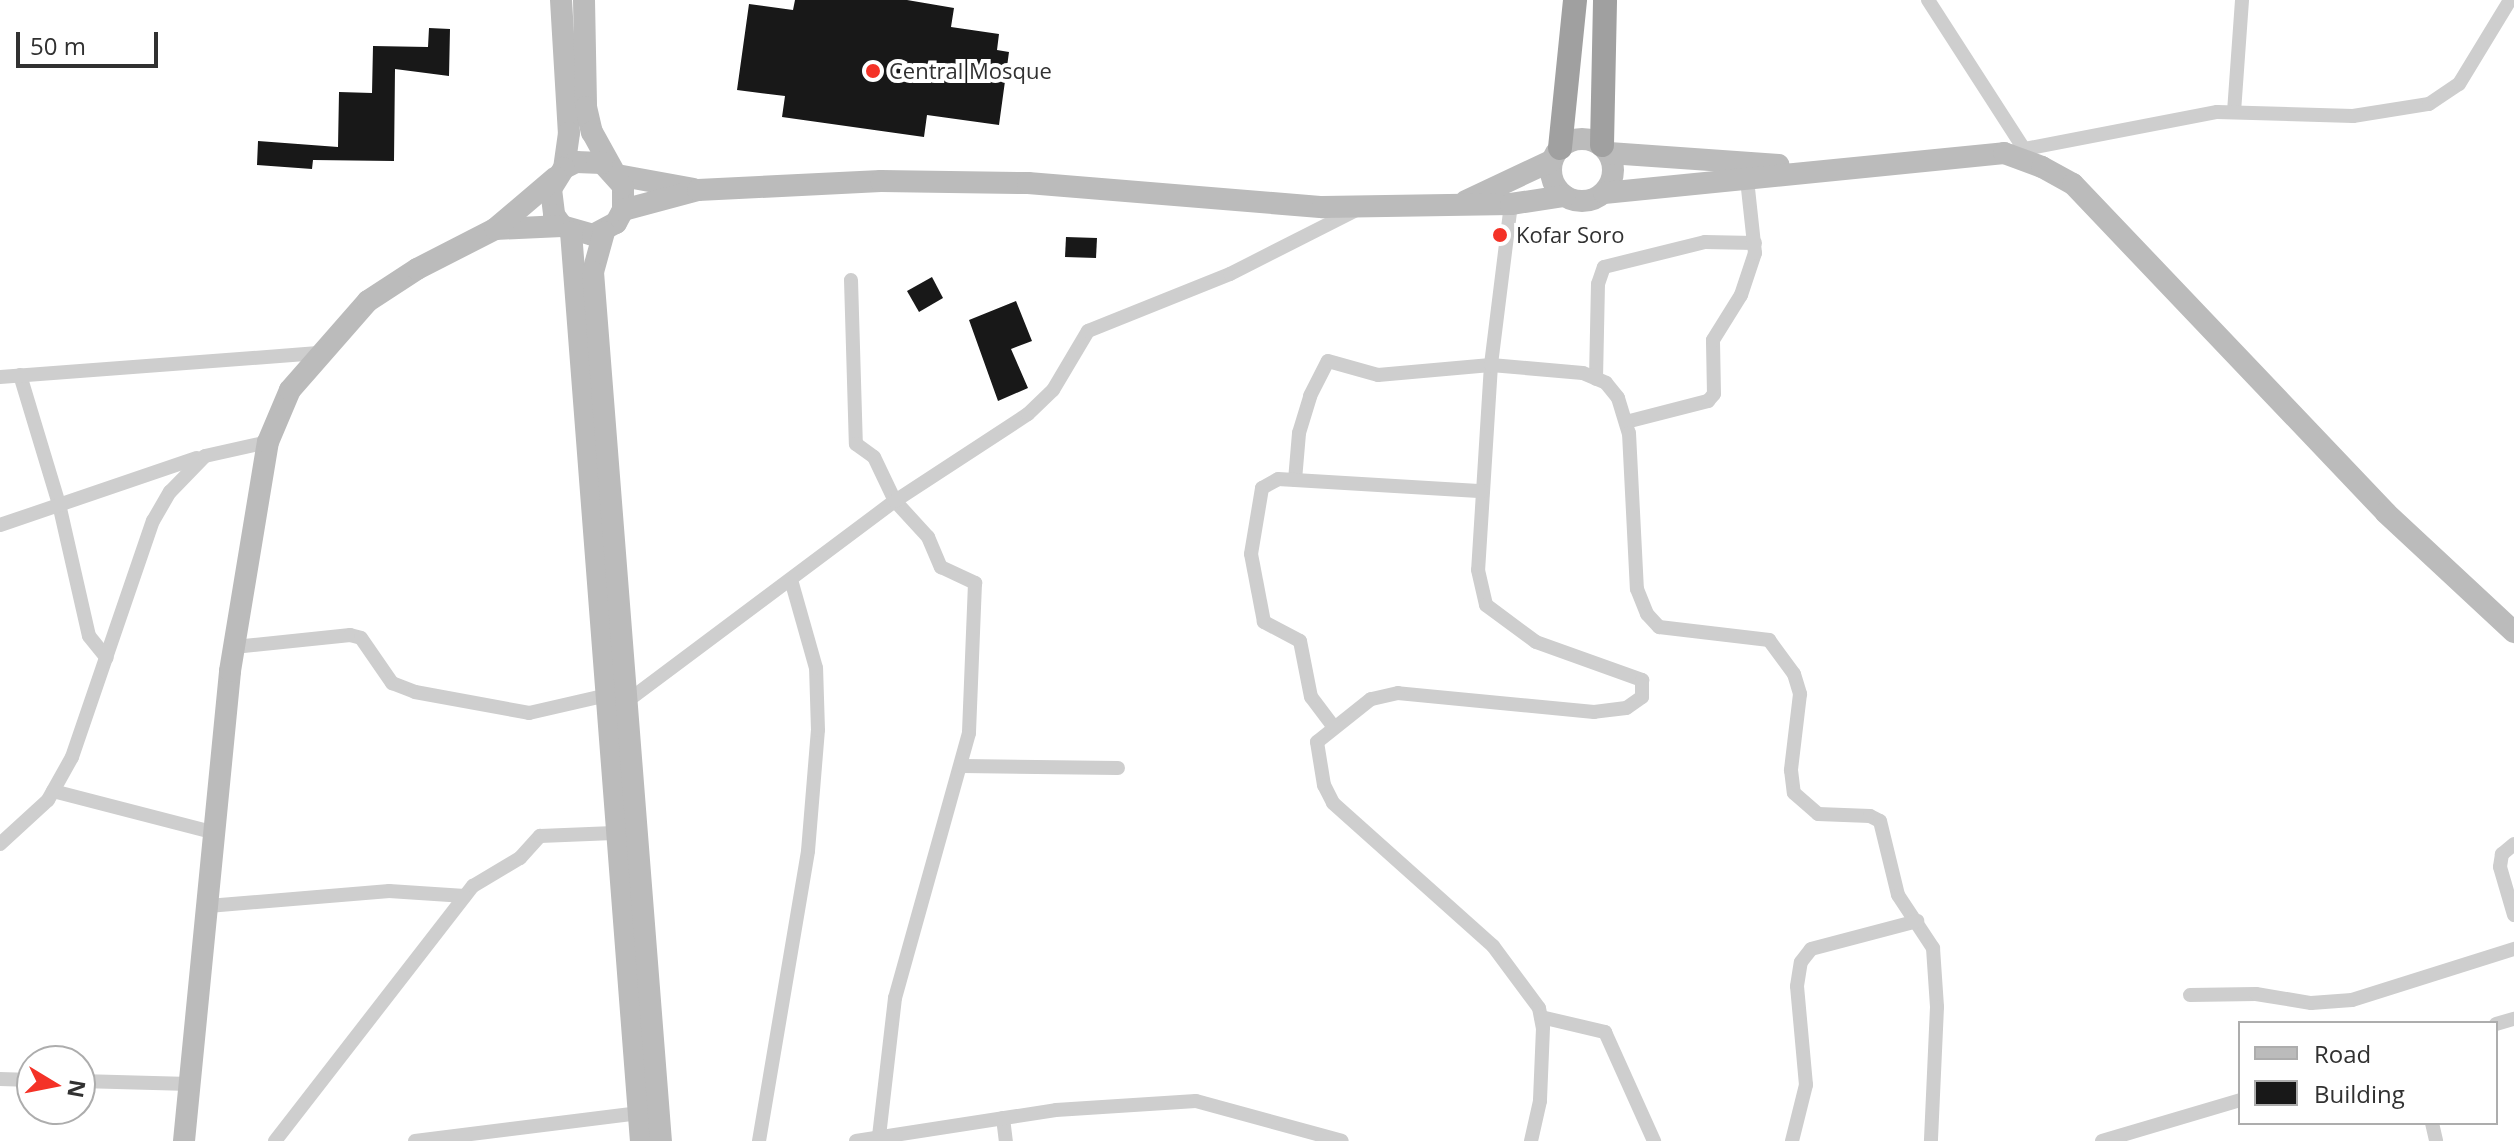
<!DOCTYPE html>
<html>
<head>
<meta charset="utf-8">
<style>
  body { margin:0 }
  #map { position:relative; width:2514px; height:1141px; overflow:hidden; background:#fff; font-family:"Open Sans",sans-serif }
  div>[style] { position:absolute }
  .building>* { inset:0; background:#181818 }
  .minor>* { height:14px; margin:-7px; padding:0 7px; transform-origin:7px; border-radius:7px; background:#cecece }
  .secondary>* { height:22px; margin:-11px; padding:0 11px; transform-origin:11px; border-radius:11px; background:#bbb }
  .secondary>.ring { margin:-11px; padding:0; box-sizing:content-box; background:none; border:22px solid #bbb; border-radius:50% }
  .trunk>* { height:24px; margin:-12px; padding:0 12px; transform-origin:12px; border-radius:12px; background:#a0a0a0 }
  .dots>* { width:22px; height:22px; translate:-50% -50%; box-sizing:border-box; border:4px solid #fff; border-radius:50% }
  span { translate:-50% -50%; white-space:nowrap; text-align:center; line-height:1.15; -webkit-text-stroke:8px #fff; paint-order:stroke }
  .poi-label { font-size:22px; color:#313131 }
  .left { translate:0 -50%; text-align:left }
  .legend { position:absolute; left:2238px; top:1021px; width:260px; height:104px; box-sizing:border-box; background:#fff; border:2px solid #adadad; margin:0; padding:10px 14px; list-style:none; font-size:24px; color:#313131 }
  .legend li { display:flex; align-items:center; gap:16px; height:40px }
  .legend b { width:40px; border:2px solid #adadad }
  .north { position:absolute; left:16px; top:1045px; width:80px; height:80px; box-sizing:border-box; background:#fff; border:2px solid #adadad; border-radius:50%; rotate:100deg; font-size:22px; font-weight:700; line-height:32px; text-align:center; color:#313131 }
  .north::after { content:''; display:block; margin:auto; width:28px; height:36px; background:#f43227; clip-path:polygon(50% 0,100% 100%,50% 72%,0 100%) }
  .scale { position:absolute; left:16px; top:32px; width:142px; height:36px; box-sizing:border-box; border:4px solid #313131; border-top:0; padding-left:10px; font-size:24px; line-height:28px; white-space:nowrap; color:#313131; -webkit-text-stroke:6px #fff; paint-order:stroke }
</style>
</head>
<body>
<div id="map">
  <div class="building">
    <i style="clip-path:polygon(795px 0,907px 0,954px 8px,951px 27px,999px 34px,997px 50px,1009px 52px,999px 125px,927px 115px,924px 137px,782px 117px,785px 96px,737px 90px,749px 4px,793px 10px)"></i>
    <i style="clip-path:polygon(429px 28px,450px 29px,449px 76px,395px 69px,394px 161px,313px 160px,312px 169px,257px 165px,258px 141px,338px 147px,339px 92px,372px 93px,373px 46px,428px 47px)"></i>
    <i style="clip-path:polygon(1066px 237px,1097px 238px,1096px 258px,1065px 257px)"></i>
    <i style="clip-path:polygon(932px 277px,943px 298px,919px 312px,907px 291px)"></i>
    <i style="clip-path:polygon(1016px 301px,1032px 341px,1011px 349px,1028px 388px,998px 401px,969px 320px)"></i>
  </div>
  <div class="minor">
    <i style="left:1928px;top:0;width:177px;rotate:57.2deg"></i>
    <i style="left:2234px;top:112px;width:112px;rotate:-85.9deg"></i>
    <i style="left:2009px;top:152px;width:212px;rotate:-10.9deg"></i>
    <i style="left:2217px;top:112px;width:136px;rotate:1.7deg"></i>
    <i style="left:2353px;top:116px;width:77px;rotate:-9deg"></i>
    <i style="left:2429px;top:104px;width:36px;rotate:-34deg"></i>
    <i style="left:2459px;top:84px;width:98px;rotate:-58.7deg"></i>
    <i style="left:1511px;top:204px;width:162px;rotate:97.1deg"></i>
    <i style="left:1491px;top:365px;width:205px;rotate:93.6deg"></i>
    <i style="left:1478px;top:570px;width:36px;rotate:77deg"></i>
    <i style="left:1486px;top:605px;width:62px;rotate:36.5deg"></i>
    <i style="left:1536px;top:642px;width:113px;rotate:19.7deg"></i>
    <i style="left:1642px;top:680px;width:17px;rotate:90deg"></i>
    <i style="left:1642px;top:697px;width:19px;rotate:145deg"></i>
    <i style="left:1626px;top:708px;width:32px;rotate:173deg"></i>
    <i style="left:1594px;top:712px;width:197px;rotate:-174.5deg"></i>
    <i style="left:1398px;top:693px;width:28px;rotate:167deg"></i>
    <i style="left:1371px;top:699px;width:69px;rotate:141.5deg"></i>
    <i style="left:1317px;top:742px;width:44px;rotate:80.8deg"></i>
    <i style="left:1324px;top:785px;width:20px;rotate:63deg"></i>
    <i style="left:1333px;top:803px;width:215px;rotate:41.8deg"></i>
    <i style="left:1493px;top:946px;width:77px;rotate:53.4deg"></i>
    <i style="left:1539px;top:1008px;width:20px;rotate:79deg"></i>
    <i style="left:1543px;top:1028px;width:73px;rotate:92.4deg"></i>
    <i style="left:1540px;top:1101px;width:41px;rotate:102.7deg"></i>
    <i style="left:851px;top:280px;width:164px;rotate:88.3deg"></i>
    <i style="left:856px;top:444px;width:22px;rotate:36deg"></i>
    <i style="left:874px;top:457px;width:49px;rotate:64.5deg"></i>
    <i style="left:895px;top:501px;width:49px;rotate:47.5deg"></i>
    <i style="left:928px;top:537px;width:33px;rotate:67deg"></i>
    <i style="left:941px;top:567px;width:38px;rotate:25deg"></i>
    <i style="left:975px;top:583px;width:150px;rotate:92.3deg"></i>
    <i style="left:969px;top:733px;width:275px;rotate:105.6deg"></i>
    <i style="left:895px;top:998px;width:140px;rotate:96.6deg"></i>
    <i style="left:20px;top:375px;width:135px;rotate:73.2deg"></i>
    <i style="left:59px;top:504px;width:135px;rotate:77.2deg"></i>
    <i style="left:89px;top:636px;width:28px;rotate:51deg"></i>
    <i style="left:0;top:377px;width:319px;rotate:-4.3deg"></i>
    <i style="left:1596px;top:379px;width:95px;rotate:-88.8deg"></i>
    <i style="left:1598px;top:284px;width:18px;rotate:-71deg"></i>
    <i style="left:1604px;top:267px;width:104px;rotate:-13.9deg"></i>
    <i style="left:1705px;top:242px;width:50px;rotate:1.1deg"></i>
    <i style="left:1626px;top:422px;width:85px;rotate:-14.4deg"></i>
    <i style="left:1708px;top:401px;width:9px;rotate:-49deg"></i>
    <i style="left:1714px;top:394px;width:54px;rotate:-91.1deg"></i>
    <i style="left:1713px;top:340px;width:53px;rotate:-58.1deg"></i>
    <i style="left:1741px;top:295px;width:44px;rotate:-71.6deg"></i>
    <i style="left:1755px;top:253px;width:74px;rotate:-96.2deg"></i>
    <i style="left:1295px;top:480px;width:47px;rotate:-85.1deg"></i>
    <i style="left:1299px;top:433px;width:39px;rotate:-73deg"></i>
    <i style="left:1310px;top:396px;width:39px;rotate:-63deg"></i>
    <i style="left:1328px;top:361px;width:52px;rotate:15.6deg"></i>
    <i style="left:1378px;top:375px;width:113px;rotate:-5.1deg"></i>
    <i style="left:1491px;top:365px;width:92px;rotate:5deg"></i>
    <i style="left:1583px;top:373px;width:25px;rotate:23deg"></i>
    <i style="left:1606px;top:383px;width:19px;rotate:51deg"></i>
    <i style="left:1618px;top:398px;width:37px;rotate:73deg"></i>
    <i style="left:1629px;top:433px;width:156px;rotate:87.1deg"></i>
    <i style="left:1637px;top:589px;width:27px;rotate:68deg"></i>
    <i style="left:1647px;top:614px;width:18px;rotate:47deg"></i>
    <i style="left:1659px;top:627px;width:111px;rotate:6.7deg"></i>
    <i style="left:1769px;top:640px;width:42px;rotate:53.7deg"></i>
    <i style="left:1794px;top:674px;width:21px;rotate:73deg"></i>
    <i style="left:1800px;top:694px;width:77px;rotate:96.8deg"></i>
    <i style="left:1791px;top:770px;width:23px;rotate:83deg"></i>
    <i style="left:1794px;top:793px;width:32px;rotate:41deg"></i>
    <i style="left:1818px;top:814px;width:52px;rotate:2.2deg"></i>
    <i style="left:1870px;top:816px;width:11px;rotate:27deg"></i>
    <i style="left:1880px;top:821px;width:76px;rotate:76.3deg"></i>
    <i style="left:1898px;top:895px;width:64px;rotate:56.6deg"></i>
    <i style="left:1933px;top:948px;width:59px;rotate:86.1deg"></i>
    <i style="left:1937px;top:1007px;width:134px;rotate:92.6deg"></i>
    <i style="left:0;top:525px;width:208px;rotate:-18.8deg"></i>
    <i style="left:234px;top:647px;width:117px;rotate:-5.9deg"></i>
    <i style="left:350px;top:635px;width:11px;rotate:15deg"></i>
    <i style="left:361px;top:638px;width:55px;rotate:55.4deg"></i>
    <i style="left:392px;top:683px;width:25px;rotate:21deg"></i>
    <i style="left:415px;top:692px;width:116px;rotate:10.4deg"></i>
    <i style="left:529px;top:713px;width:76px;rotate:-12.9deg"></i>
    <i style="left:626px;top:702px;width:336px;rotate:-36.8deg"></i>
    <i style="left:895px;top:501px;width:159px;rotate:-33.2deg"></i>
    <i style="left:1028px;top:414px;width:35px;rotate:-44deg"></i>
    <i style="left:1053px;top:390px;width:69px;rotate:-59.3deg"></i>
    <i style="left:1088px;top:331px;width:153px;rotate:-21.9deg"></i>
    <i style="left:1230px;top:274px;width:141px;rotate:-26.9deg"></i>
    <i style="left:1333px;top:726px;width:36px;rotate:-127deg"></i>
    <i style="left:1311px;top:697px;width:57px;rotate:-101.1deg"></i>
    <i style="left:1300px;top:641px;width:41px;rotate:-152.2deg"></i>
    <i style="left:1264px;top:622px;width:69px;rotate:-100.8deg"></i>
    <i style="left:1251px;top:554px;width:67px;rotate:-80.5deg"></i>
    <i style="left:1262px;top:488px;width:18px;rotate:-29deg"></i>
    <i style="left:1278px;top:479px;width:205px;rotate:3.4deg"></i>
    <i style="left:963px;top:766px;width:155px;rotate:0.7deg"></i>
    <i style="left:53px;top:791px;width:167px;rotate:14.5deg"></i>
    <i style="left:0;top:844px;width:65px;rotate:-42.5deg"></i>
    <i style="left:48px;top:800px;width:49px;rotate:-60.8deg"></i>
    <i style="left:72px;top:757px;width:250px;rotate:-71.1deg"></i>
    <i style="left:153px;top:521px;width:34px;rotate:-60deg"></i>
    <i style="left:170px;top:492px;width:50px;rotate:-45.8deg"></i>
    <i style="left:205px;top:456px;width:65px;rotate:-12.5deg"></i>
    <i style="left:2514px;top:844px;width:16px;rotate:140deg"></i>
    <i style="left:2502px;top:854px;width:13px;rotate:99deg"></i>
    <i style="left:2500px;top:867px;width:50px;rotate:73.7deg"></i>
    <i style="left:208px;top:906px;width:182px;rotate:-4.7deg"></i>
    <i style="left:389px;top:891px;width:76px;rotate:3.8deg"></i>
    <i style="left:2190px;top:995px;width:66px;rotate:-0.9deg"></i>
    <i style="left:2256px;top:994px;width:56px;rotate:9.3deg"></i>
    <i style="left:2311px;top:1003px;width:41px;rotate:-4.2deg"></i>
    <i style="left:2352px;top:1000px;width:170px;rotate:-17.5deg"></i>
    <i style="left:1541px;top:1017px;width:66px;rotate:13.2deg"></i>
    <i style="left:1605px;top:1032px;width:120px;rotate:65.8deg"></i>
    <i style="left:2496px;top:1024px;width:19px;rotate:-16deg"></i>
    <i style="left:0;top:1079px;width:32px;rotate:2deg"></i>
    <i style="left:80px;top:1081px;width:110px;rotate:1.6deg"></i>
    <i style="left:1003px;top:1118px;width:23px;rotate:83deg"></i>
    <i style="left:2432px;top:1123px;width:18px;rotate:77deg"></i>
    <i style="left:275px;top:1141px;width:323px;rotate:-52.2deg"></i>
    <i style="left:473px;top:886px;width:55px;rotate:-30.8deg"></i>
    <i style="left:520px;top:858px;width:30px;rotate:-48deg"></i>
    <i style="left:540px;top:836px;width:74px;rotate:-2.3deg"></i>
    <i style="left:415px;top:1141px;width:226px;rotate:-7.1deg"></i>
    <i style="left:759px;top:1141px;width:294px;rotate:-80.4deg"></i>
    <i style="left:808px;top:851px;width:121px;rotate:-85.3deg"></i>
    <i style="left:818px;top:730px;width:62px;rotate:-91.8deg"></i>
    <i style="left:816px;top:668px;width:88px;rotate:-105.8deg"></i>
    <i style="left:856px;top:1141px;width:202px;rotate:-8.8deg"></i>
    <i style="left:1056px;top:1110px;width:140px;rotate:-3.7deg"></i>
    <i style="left:1196px;top:1101px;width:151px;rotate:15.3deg"></i>
    <i style="left:1792px;top:1141px;width:58px;rotate:-76deg"></i>
    <i style="left:1806px;top:1085px;width:99px;rotate:-95.2deg"></i>
    <i style="left:1797px;top:986px;width:24px;rotate:-81deg"></i>
    <i style="left:1801px;top:962px;width:16px;rotate:-52deg"></i>
    <i style="left:1811px;top:949px;width:110px;rotate:-14.8deg"></i>
    <i style="left:2102px;top:1141px;width:144px;rotate:-16.5deg"></i>
  </div>
  <div class="secondary">
    <i style="left:561px;top:0;width:133px;rotate:86.6deg"></i>
    <i style="left:569px;top:133px;width:35px;rotate:98deg"></i>
    <i style="left:584px;top:0;width:107px;rotate:88.9deg"></i>
    <i style="left:586px;top:107px;width:26px;rotate:77deg"></i>
    <i style="left:592px;top:132px;width:43px;rotate:61.1deg"></i>
    <i class="ring" style="left:1551px;top:139px;width:40px;height:40px"></i>
    <i style="left:1609px;top:153px;width:170px;rotate:4deg"></i>
    <i style="left:617px;top:175px;width:77px;rotate:10.4deg"></i>
    <i style="left:1604px;top:193px;width:402px;rotate:-5.7deg"></i>
    <i style="left:2004px;top:153px;width:40px;rotate:20.2deg"></i>
    <i style="left:2042px;top:167px;width:35px;rotate:29deg"></i>
    <i style="left:2073px;top:184px;width:454px;rotate:46.4deg"></i>
    <i style="left:2386px;top:513px;width:175px;rotate:42.9deg"></i>
    <i style="left:1466px;top:201px;width:94px;rotate:-25.2deg"></i>
    <i style="left:623px;top:210px;width:24px;rotate:-90deg"></i>
    <i style="left:623px;top:186px;width:31px;rotate:-132deg"></i>
    <i style="left:602px;top:163px;width:26px;rotate:-178deg"></i>
    <i style="left:576px;top:162px;width:13px;rotate:153deg"></i>
    <i style="left:564px;top:168px;width:25px;rotate:122deg"></i>
    <i style="left:551px;top:189px;width:26px;rotate:83deg"></i>
    <i style="left:554px;top:215px;width:14px;rotate:54deg"></i>
    <i style="left:562px;top:226px;width:32px;rotate:16deg"></i>
    <i style="left:593px;top:235px;width:26px;rotate:-28deg"></i>
    <i style="left:616px;top:223px;width:15px;rotate:-62deg"></i>
    <i style="left:623px;top:210px;width:78px;rotate:-14.9deg"></i>
    <i style="left:698px;top:190px;width:183px;rotate:-2.8deg"></i>
    <i style="left:881px;top:181px;width:147px;rotate:0.8deg"></i>
    <i style="left:1028px;top:183px;width:296px;rotate:4.7deg"></i>
    <i style="left:1323px;top:207px;width:188px;rotate:-0.9deg"></i>
    <i style="left:1511px;top:204px;width:54px;rotate:-8.6deg"></i>
    <i style="left:495px;top:229px;width:67px;rotate:-2.6deg"></i>
    <i style="left:571px;top:232px;width:912px;rotate:85.6deg"></i>
    <i style="left:604px;top:232px;width:41px;rotate:105.4deg"></i>
    <i style="left:593px;top:272px;width:872px;rotate:85.53deg"></i>
    <i style="left:184px;top:1141px;width:472px;rotate:-84.4deg"></i>
    <i style="left:230px;top:671px;width:232px;rotate:-80.6deg"></i>
    <i style="left:268px;top:442px;width:56px;rotate:-67.1deg"></i>
    <i style="left:290px;top:390px;width:118px;rotate:-48.8deg"></i>
    <i style="left:368px;top:301px;width:59px;rotate:-33.1deg"></i>
    <i style="left:417px;top:269px;width:88px;rotate:-27.1deg"></i>
    <i style="left:495px;top:229px;width:80px;rotate:-40.4deg"></i>
  </div>
  <div class="trunk">
    <i style="left:1602px;top:145px;width:145px;rotate:-88.8deg"></i>
    <i style="left:1560px;top:148px;width:149px;rotate:-84.2deg"></i>
  </div>
  <div class="dots">
    <i style="left:873px;top:71px;background:#f43227"></i>
    <i style="left:1500px;top:235px;background:#f43227"></i>
  </div>
  <div class="poi-label">
    <span class="left" style="left:889px;top:71px">Central Mosque</span>
    <span class="left" style="left:1516px;top:235px">Kofar Soro</span>
  </div>
  <ul class="legend">
  <li><b style="height:10px;background:#bbb"></b>Road</li>
  <li><b style="height:22px;background:#181818"></b>Building</li>
  </ul>
  <div class="north">N</div>
  <div class="scale">50 m</div>
</div>
</body>
</html>
